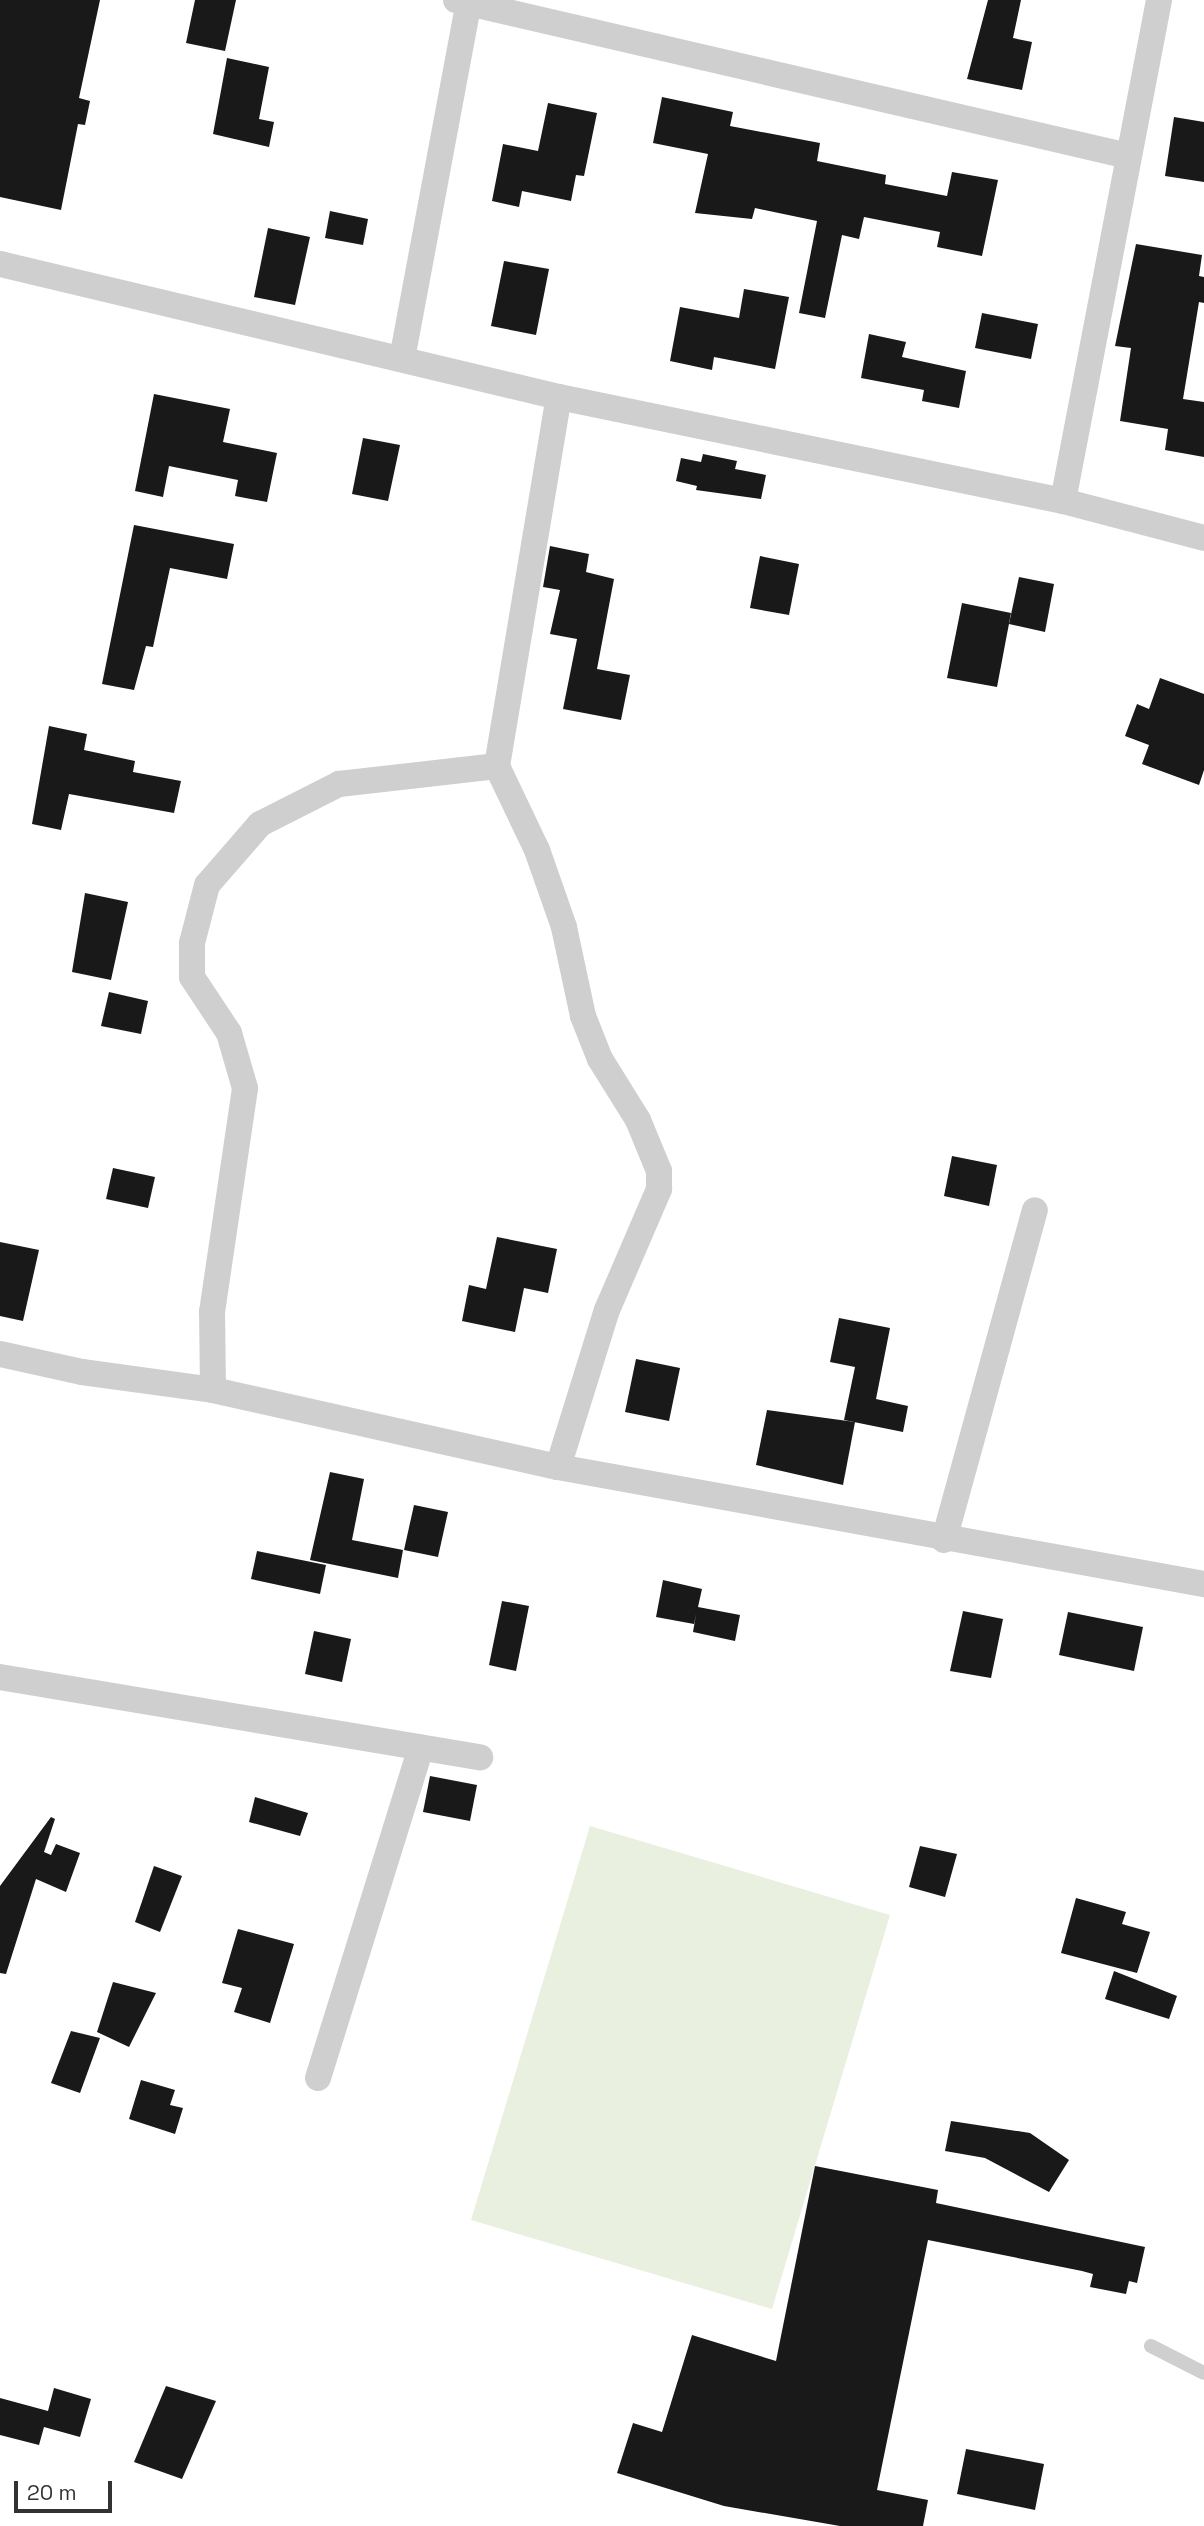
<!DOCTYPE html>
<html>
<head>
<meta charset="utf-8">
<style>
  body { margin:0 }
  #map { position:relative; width:1204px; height:2526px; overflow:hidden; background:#fff; font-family:"Space Grotesk",sans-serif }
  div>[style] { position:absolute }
  .green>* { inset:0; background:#e9f0e0 }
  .building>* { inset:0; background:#191919 }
  .service>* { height:14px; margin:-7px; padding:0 7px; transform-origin:7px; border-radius:7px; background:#cfcfcf }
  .minor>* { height:26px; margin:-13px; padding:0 13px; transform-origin:13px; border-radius:13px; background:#cfcfcf }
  span { translate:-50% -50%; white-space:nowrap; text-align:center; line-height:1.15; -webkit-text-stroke:7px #fff; paint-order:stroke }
  .scale { position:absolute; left:14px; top:2481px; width:98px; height:32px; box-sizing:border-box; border:4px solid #323232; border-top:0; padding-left:9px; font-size:21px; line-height:24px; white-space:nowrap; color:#323232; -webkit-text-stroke:5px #fff; paint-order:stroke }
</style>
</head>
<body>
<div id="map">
  <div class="green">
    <i style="clip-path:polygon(590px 1826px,890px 1915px,772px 2309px,471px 2220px)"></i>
  </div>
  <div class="building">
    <i style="clip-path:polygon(0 0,100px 0,79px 98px,90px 101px,85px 125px,78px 124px,61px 210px,0 197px)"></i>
    <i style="clip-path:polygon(195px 0,236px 0,225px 51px,186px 43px)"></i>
    <i style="clip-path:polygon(988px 0,1021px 0,1013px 38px,1032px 42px,1022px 90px,967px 79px)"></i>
    <i style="clip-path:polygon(227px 58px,269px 67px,259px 119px,274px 122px,269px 147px,213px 134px)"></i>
    <i style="clip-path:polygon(662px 97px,733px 112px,730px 126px,820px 143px,817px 161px,886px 175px,885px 184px,947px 196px,952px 172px,998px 180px,982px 256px,937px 247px,940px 232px,864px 217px,859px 239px,842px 235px,825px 318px,799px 313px,817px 221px,755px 208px,752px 219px,695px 213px,708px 154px,653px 143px)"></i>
    <i style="clip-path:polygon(548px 103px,597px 113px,584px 176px,576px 175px,571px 201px,522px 191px,519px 207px,492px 201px,503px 144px,538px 151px)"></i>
    <i style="clip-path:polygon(1174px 117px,1204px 122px,1204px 182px,1165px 176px)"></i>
    <i style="clip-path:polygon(330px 211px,368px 219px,363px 245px,325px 238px)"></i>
    <i style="clip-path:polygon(268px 228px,310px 237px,295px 305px,254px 297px)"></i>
    <i style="clip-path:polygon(1136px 244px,1202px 255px,1199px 276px,1204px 277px,1204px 303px,1199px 302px,1183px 399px,1204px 402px,1204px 457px,1165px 450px,1168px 429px,1120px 421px,1131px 348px,1115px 346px)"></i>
    <i style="clip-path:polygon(504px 261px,549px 269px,536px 335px,491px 326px)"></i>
    <i style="clip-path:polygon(744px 289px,789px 297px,775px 369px,714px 357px,712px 370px,670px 361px,680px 307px,739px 318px)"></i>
    <i style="clip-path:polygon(982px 313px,1038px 324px,1031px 359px,975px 348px)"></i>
    <i style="clip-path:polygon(869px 334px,906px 342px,902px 357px,966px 371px,959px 408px,922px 401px,924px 390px,861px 378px)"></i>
    <i style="clip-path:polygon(154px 394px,230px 409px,223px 442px,277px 453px,267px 502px,235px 496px,238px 480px,169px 466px,163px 497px,135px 491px)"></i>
    <i style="clip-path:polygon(363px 438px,400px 445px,388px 501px,352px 494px)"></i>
    <i style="clip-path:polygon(703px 454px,737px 461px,735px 469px,766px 475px,761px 499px,696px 490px,697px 486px,676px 481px,681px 458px,701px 462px)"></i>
    <i style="clip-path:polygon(134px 525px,234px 544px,227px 579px,170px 568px,153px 647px,146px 646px,134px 690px,102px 684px)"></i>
    <i style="clip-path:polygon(550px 546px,589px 554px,586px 572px,614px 579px,597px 669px,630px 675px,621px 720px,563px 709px,577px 639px,550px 634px,560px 590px,543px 587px)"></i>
    <i style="clip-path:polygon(760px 556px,799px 564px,789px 615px,750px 608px)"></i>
    <i style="clip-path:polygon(1019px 577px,1054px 584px,1045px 632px,1009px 624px)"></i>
    <i style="clip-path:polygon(962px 603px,1011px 613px,997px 687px,947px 678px)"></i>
    <i style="clip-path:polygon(1160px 678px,1204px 694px,1204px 770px,1199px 785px,1142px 764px,1149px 745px,1125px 736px,1137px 704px,1149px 709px)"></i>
    <i style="clip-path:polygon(49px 726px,87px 734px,84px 750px,135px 761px,133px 772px,181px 781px,174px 813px,69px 794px,61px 830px,32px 824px)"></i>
    <i style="clip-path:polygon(85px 893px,128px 902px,111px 980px,72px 972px)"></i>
    <i style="clip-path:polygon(109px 992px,148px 1001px,141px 1034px,101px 1026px)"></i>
    <i style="clip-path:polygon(952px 1156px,997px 1165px,989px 1206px,944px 1196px)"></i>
    <i style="clip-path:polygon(113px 1168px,155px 1177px,148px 1208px,106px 1199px)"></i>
    <i style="clip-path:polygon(497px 1237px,557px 1249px,548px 1293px,524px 1288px,515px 1332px,462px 1321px,469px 1285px,486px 1289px)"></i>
    <i style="clip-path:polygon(0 1242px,39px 1250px,23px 1321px,0 1316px)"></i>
    <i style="clip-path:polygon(839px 1318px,890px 1328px,876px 1399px,908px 1406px,903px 1432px,844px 1420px,855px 1367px,830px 1362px)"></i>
    <i style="clip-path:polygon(636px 1359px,680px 1368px,669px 1421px,625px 1412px)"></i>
    <i style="clip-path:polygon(767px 1410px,855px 1422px,843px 1485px,756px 1465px)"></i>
    <i style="clip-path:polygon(330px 1472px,364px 1479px,352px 1540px,403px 1550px,398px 1578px,310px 1560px)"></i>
    <i style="clip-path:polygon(414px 1505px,448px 1512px,438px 1557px,404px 1550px)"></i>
    <i style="clip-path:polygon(257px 1551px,326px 1565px,320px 1594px,251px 1579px)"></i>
    <i style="clip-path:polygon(663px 1580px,702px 1589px,698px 1607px,740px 1615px,735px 1641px,693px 1632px,696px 1614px,694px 1624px,656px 1617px)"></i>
    <i style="clip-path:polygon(502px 1601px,529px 1606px,516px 1671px,489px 1665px)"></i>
    <i style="clip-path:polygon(963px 1611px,1003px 1619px,991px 1678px,950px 1671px)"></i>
    <i style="clip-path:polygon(1068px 1612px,1143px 1627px,1134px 1671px,1059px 1655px)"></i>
    <i style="clip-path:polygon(314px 1631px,351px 1639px,342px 1682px,305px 1674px)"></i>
    <i style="clip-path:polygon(430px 1776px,477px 1785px,470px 1821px,423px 1812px)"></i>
    <i style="clip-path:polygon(255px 1797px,308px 1813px,300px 1836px,249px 1822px)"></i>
    <i style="clip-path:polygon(51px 1817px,55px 1819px,44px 1852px,51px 1855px,56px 1844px,80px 1853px,66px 1892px,36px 1879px,6px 1974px,0 1973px,0 1886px)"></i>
    <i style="clip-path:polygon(920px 1846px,957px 1854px,945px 1897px,909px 1887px)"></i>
    <i style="clip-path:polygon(154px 1866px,182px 1876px,160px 1932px,135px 1922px)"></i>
    <i style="clip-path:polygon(1076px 1898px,1126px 1912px,1122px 1924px,1150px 1932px,1137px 1973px,1061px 1953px)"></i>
    <i style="clip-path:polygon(238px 1929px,294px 1944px,270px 2023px,234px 2012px,242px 1988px,222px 1983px)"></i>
    <i style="clip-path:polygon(1114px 1971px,1177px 1996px,1169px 2019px,1105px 1999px)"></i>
    <i style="clip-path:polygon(113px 1982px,156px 1993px,129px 2047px,97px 2032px)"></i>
    <i style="clip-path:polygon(71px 2031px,100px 2038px,80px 2093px,51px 2083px)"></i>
    <i style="clip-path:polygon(141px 2080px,175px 2090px,170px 2105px,183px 2108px,175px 2134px,129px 2119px)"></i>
    <i style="clip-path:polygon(951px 2121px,1030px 2133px,1069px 2160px,1049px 2192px,985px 2158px,945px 2151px)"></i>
    <i style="clip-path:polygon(815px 2166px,938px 2190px,936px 2203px,1145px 2247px,1137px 2283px,1129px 2281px,1126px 2294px,1090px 2287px,1093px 2274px,1082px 2271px,928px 2240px,877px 2490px,928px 2500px,923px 2526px,840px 2526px,724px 2506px,617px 2473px,633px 2423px,662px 2432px,692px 2335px,776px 2361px)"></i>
    <i style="clip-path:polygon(166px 2386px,216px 2401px,182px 2479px,134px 2462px)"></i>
    <i style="clip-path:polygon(54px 2388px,91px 2399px,80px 2437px,44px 2427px,39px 2445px,0 2435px,0 2398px,48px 2411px)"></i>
    <i style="clip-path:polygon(966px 2449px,1044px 2464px,1035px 2510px,957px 2494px)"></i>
  </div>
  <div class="service">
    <i style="left:1151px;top:2346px;width:59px;rotate:27deg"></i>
  </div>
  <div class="minor">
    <i style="left:456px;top:0;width:690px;rotate:13.07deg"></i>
    <i style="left:0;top:264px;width:575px;rotate:13.38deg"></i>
    <i style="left:559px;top:397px;width:515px;rotate:11.66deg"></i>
    <i style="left:1063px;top:501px;width:146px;rotate:14.7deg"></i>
    <i style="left:402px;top:359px;width:365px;rotate:-79.4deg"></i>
    <i style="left:1063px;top:501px;width:510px;rotate:-79.15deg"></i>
    <i style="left:0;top:1354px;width:84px;rotate:12.4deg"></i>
    <i style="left:82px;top:1372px;width:132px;rotate:7.8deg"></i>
    <i style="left:213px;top:1390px;width:353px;rotate:12.6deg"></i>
    <i style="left:558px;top:1467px;width:657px;rotate:10.27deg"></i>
    <i style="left:213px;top:1390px;width:78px;rotate:-90.7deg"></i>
    <i style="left:212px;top:1312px;width:226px;rotate:-81.6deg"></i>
    <i style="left:245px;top:1088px;width:57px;rotate:-106.2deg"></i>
    <i style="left:229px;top:1033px;width:67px;rotate:-123.5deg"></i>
    <i style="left:192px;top:977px;width:34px;rotate:-90deg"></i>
    <i style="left:192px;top:943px;width:60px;rotate:-75.5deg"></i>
    <i style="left:207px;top:885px;width:81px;rotate:-49deg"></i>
    <i style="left:260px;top:824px;width:89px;rotate:-26.9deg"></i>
    <i style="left:339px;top:784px;width:159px;rotate:-6.5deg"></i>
    <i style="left:558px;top:1467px;width:164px;rotate:-72.7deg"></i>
    <i style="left:607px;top:1310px;width:132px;rotate:-66.7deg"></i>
    <i style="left:659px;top:1189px;width:18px;rotate:-90deg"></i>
    <i style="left:659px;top:1171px;width:55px;rotate:-112.4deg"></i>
    <i style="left:638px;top:1120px;width:72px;rotate:-121.9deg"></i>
    <i style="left:600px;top:1059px;width:46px;rotate:-111.6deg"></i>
    <i style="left:583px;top:1016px;width:91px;rotate:-102.1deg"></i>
    <i style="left:564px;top:927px;width:82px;rotate:-109.3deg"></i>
    <i style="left:537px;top:850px;width:93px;rotate:-115.5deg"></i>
    <i style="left:497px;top:766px;width:374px;rotate:-80.5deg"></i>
    <i style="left:944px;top:1540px;width:342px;rotate:-74.6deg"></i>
    <i style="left:0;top:1677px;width:487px;rotate:9.5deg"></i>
    <i style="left:318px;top:2078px;width:346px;rotate:-72.7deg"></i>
  </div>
  <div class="scale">20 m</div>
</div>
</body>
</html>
